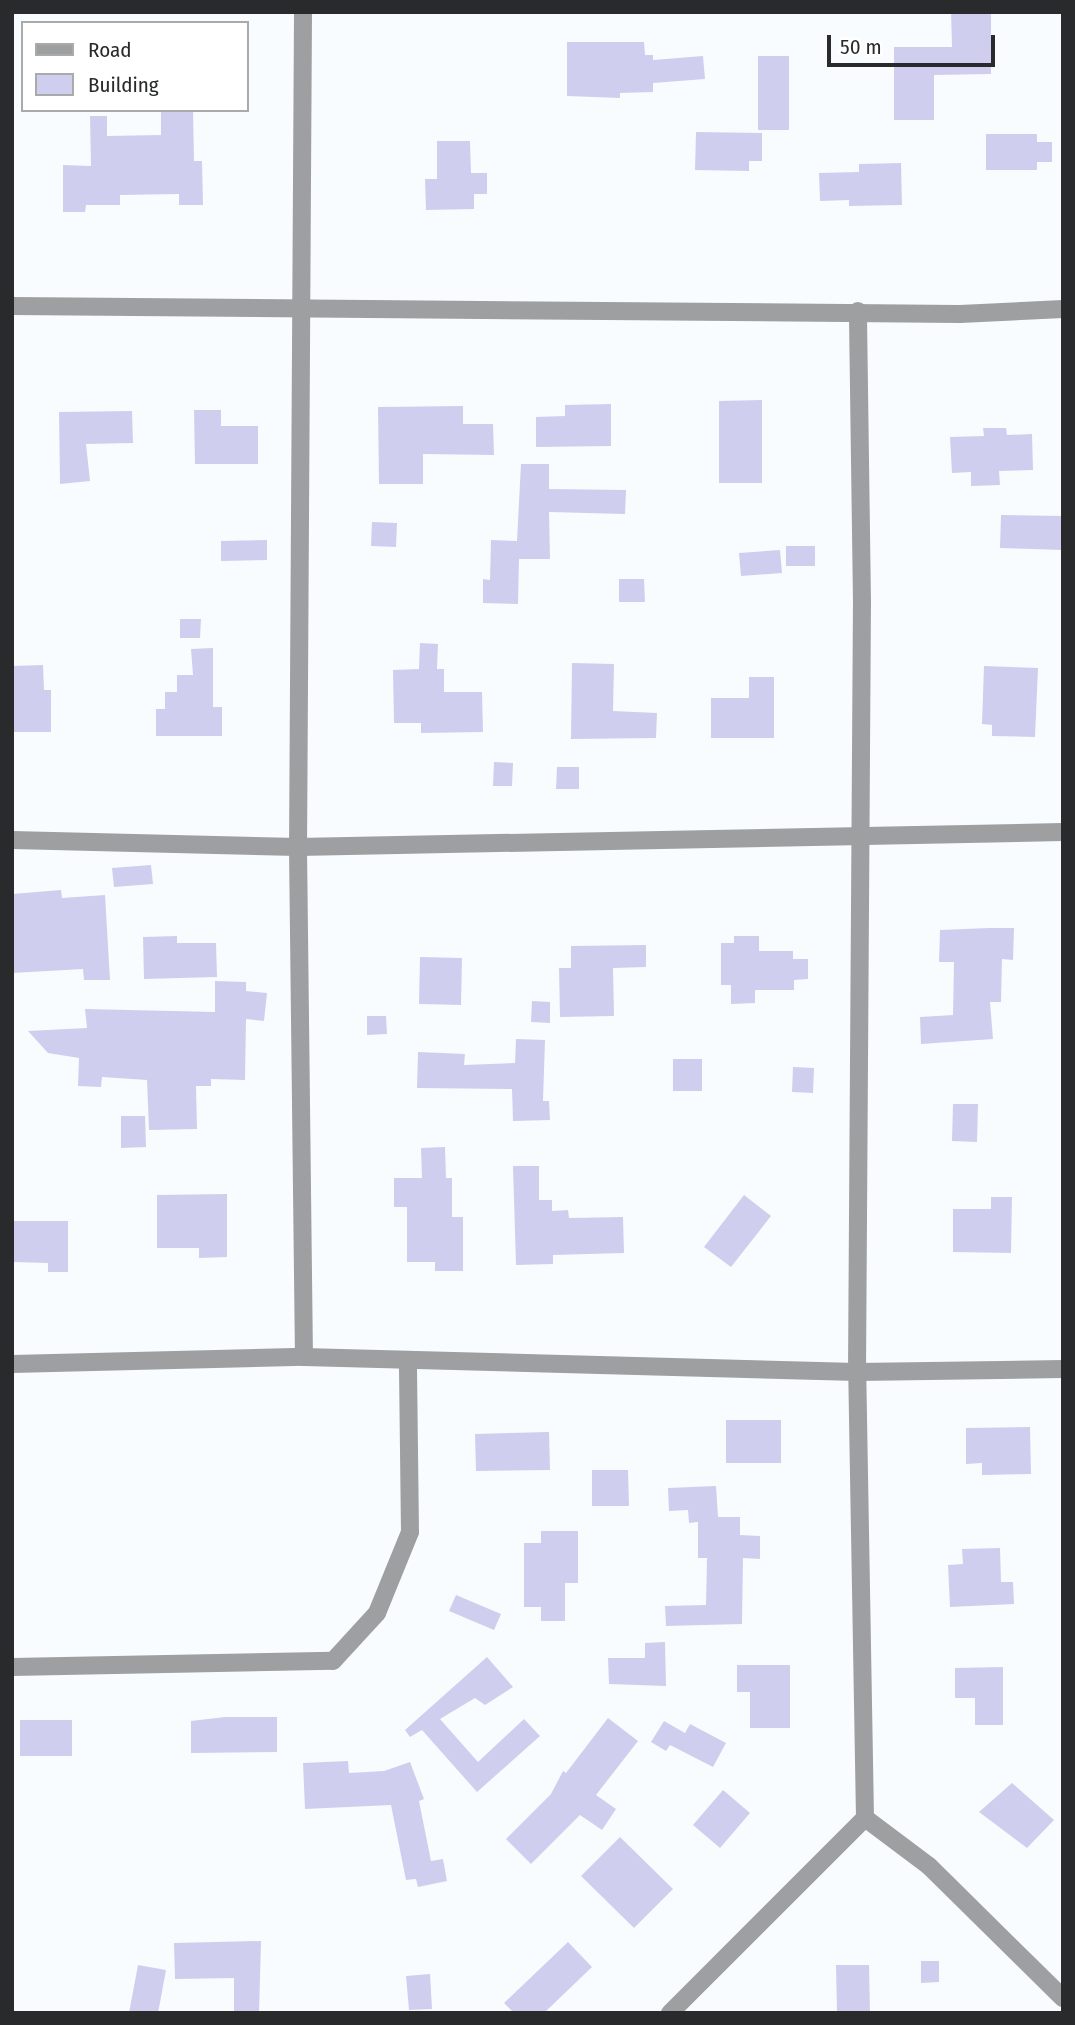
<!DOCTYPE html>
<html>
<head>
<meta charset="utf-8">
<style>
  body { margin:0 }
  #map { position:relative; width:1075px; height:2025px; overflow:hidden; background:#f8fcff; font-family:"Fira Sans Condensed",sans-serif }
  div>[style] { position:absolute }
  .building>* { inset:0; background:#d0ceee }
  .minor>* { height:18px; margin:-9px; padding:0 9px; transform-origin:9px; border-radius:9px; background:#9d9fa0 }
  .tertiary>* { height:18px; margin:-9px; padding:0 9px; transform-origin:9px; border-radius:9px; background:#9d9fa0 }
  span { translate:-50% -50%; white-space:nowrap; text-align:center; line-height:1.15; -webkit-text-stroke:5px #fff; paint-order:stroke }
  .frame { position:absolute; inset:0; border:14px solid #292a2b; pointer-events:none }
  .legend { position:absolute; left:21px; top:21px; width:228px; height:91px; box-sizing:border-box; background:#fff; border:2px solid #a9aaaa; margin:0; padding:9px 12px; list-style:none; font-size:21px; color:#292a2b }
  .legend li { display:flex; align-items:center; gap:14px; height:35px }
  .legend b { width:35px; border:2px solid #a9aaaa }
  .scale { position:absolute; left:827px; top:35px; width:168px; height:32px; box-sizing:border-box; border:4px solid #292a2b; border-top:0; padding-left:9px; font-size:21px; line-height:24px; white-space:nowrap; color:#292a2b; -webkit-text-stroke:5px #fff; paint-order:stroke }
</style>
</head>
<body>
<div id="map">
  <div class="building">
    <i style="clip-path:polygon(951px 12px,991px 12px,991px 74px,934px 75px,934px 120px,894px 120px,894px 47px,952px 47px)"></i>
    <i style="clip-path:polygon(567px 42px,644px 42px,645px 55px,653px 55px,653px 60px,703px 56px,705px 79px,653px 83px,653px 92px,620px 93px,620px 98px,567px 96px)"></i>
    <i style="clip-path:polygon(758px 56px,789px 56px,789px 130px,758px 130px)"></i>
    <i style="clip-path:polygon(161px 110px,193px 110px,194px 161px,202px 161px,203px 205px,179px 205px,179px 194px,120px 195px,120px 205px,86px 205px,85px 212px,63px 212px,63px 165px,91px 166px,90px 116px,107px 116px,107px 136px,161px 135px)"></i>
    <i style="clip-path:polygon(696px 132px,762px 133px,762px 161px,749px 161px,749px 171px,695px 170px)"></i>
    <i style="clip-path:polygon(986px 134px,1037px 134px,1037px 142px,1052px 142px,1052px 162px,1037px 162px,1037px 170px,986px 170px)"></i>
    <i style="clip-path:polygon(437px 141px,470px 141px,471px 173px,487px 173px,487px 194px,474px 194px,474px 209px,426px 210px,425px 179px,437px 179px)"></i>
    <i style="clip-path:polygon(901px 163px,902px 205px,849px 206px,849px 200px,820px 201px,819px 173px,859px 172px,859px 164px)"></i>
    <i style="clip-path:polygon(762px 400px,762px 483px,719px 483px,719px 401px)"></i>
    <i style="clip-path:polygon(611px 404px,611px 446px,536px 447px,536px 417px,565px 416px,565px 405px)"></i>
    <i style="clip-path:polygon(463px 406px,463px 424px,493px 424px,494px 455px,423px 454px,423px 484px,379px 484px,378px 407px)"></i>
    <i style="clip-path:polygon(194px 410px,221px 410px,221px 426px,258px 426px,258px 464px,195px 464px)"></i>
    <i style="clip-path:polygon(132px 411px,133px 443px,86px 444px,90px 481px,60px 484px,59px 412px)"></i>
    <i style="clip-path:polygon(983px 428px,1006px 428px,1007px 435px,1032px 434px,1033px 470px,999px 471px,1000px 485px,971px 486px,971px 472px,952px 473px,950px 437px,984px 436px)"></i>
    <i style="clip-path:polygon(521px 464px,549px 464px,549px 489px,626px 490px,625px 514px,549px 512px,550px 559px,519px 559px,518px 604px,483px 603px,483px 579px,490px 580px,491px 540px,517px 541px)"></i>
    <i style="clip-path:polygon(1001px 515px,1063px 516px,1063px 550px,1000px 548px)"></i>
    <i style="clip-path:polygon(372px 522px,397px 523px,396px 547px,371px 546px)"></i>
    <i style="clip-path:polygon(267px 540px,267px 560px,221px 561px,221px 541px)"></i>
    <i style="clip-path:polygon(786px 546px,815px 546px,815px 566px,786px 566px)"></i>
    <i style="clip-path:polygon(780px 550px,782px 573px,741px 576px,739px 553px)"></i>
    <i style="clip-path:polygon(619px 579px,644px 579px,645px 602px,619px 602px)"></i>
    <i style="clip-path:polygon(180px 619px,201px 619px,200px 638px,180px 638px)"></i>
    <i style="clip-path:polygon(420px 643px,438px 644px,437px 669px,444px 669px,444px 692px,482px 692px,483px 732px,421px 733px,421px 723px,394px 723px,393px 670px,419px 669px)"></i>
    <i style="clip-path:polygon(213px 648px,213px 707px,222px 707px,222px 736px,156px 736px,156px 709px,165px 709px,165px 692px,177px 692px,177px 675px,193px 675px,191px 649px)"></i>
    <i style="clip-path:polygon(572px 663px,614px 664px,613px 711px,657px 713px,656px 738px,571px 739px)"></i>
    <i style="clip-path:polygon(43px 665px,44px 690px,51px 690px,51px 732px,12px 732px,12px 666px)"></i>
    <i style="clip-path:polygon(984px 666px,1038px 668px,1035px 737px,992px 736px,992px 725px,982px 724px)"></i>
    <i style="clip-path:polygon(749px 677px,774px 677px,774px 738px,711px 738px,711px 698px,749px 698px)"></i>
    <i style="clip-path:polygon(494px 762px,513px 763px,512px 786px,493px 786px)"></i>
    <i style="clip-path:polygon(557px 767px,579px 767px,579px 789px,556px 789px)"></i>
    <i style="clip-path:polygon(151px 865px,153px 884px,114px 887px,112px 868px)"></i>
    <i style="clip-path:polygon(61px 890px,62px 898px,105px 895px,110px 980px,84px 980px,83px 969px,12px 973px,12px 894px)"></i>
    <i style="clip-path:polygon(989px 928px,1014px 928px,1013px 960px,1002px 959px,1001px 1002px,990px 1002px,993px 1039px,921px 1044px,920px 1017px,953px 1015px,954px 962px,939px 962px,940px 930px)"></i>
    <i style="clip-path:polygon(177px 936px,177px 943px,216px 943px,217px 977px,144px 979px,143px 937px)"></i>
    <i style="clip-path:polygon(734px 936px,759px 936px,759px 951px,793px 951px,793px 959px,808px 959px,808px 979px,794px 980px,794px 990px,755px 990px,755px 1003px,731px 1004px,731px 985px,721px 985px,721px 943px,734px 943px)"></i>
    <i style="clip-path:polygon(646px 945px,646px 967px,613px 968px,614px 1016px,560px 1017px,559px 968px,571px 968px,571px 946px)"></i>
    <i style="clip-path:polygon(420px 957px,462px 958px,461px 1005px,419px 1004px)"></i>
    <i style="clip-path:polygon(215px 981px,246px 982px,246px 991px,267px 993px,264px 1021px,246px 1019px,245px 1080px,211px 1079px,211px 1086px,196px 1086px,197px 1129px,149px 1130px,147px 1080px,102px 1077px,101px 1087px,78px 1086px,79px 1058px,48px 1053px,28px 1031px,87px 1028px,85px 1009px,215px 1012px)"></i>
    <i style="clip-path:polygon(532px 1001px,550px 1002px,550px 1023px,531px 1022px)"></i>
    <i style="clip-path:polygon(367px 1016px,386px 1016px,387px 1034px,367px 1035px)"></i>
    <i style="clip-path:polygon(516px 1039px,545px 1040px,543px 1101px,549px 1101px,550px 1120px,513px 1121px,512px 1089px,417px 1088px,418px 1052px,465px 1054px,464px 1065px,515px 1063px)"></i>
    <i style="clip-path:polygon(673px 1059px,702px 1059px,702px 1091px,673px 1091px)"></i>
    <i style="clip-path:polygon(793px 1067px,814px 1068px,813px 1093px,792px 1092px)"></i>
    <i style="clip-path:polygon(953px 1104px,978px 1104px,977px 1142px,952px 1141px)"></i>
    <i style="clip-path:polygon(121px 1116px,145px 1116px,146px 1147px,121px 1148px)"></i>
    <i style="clip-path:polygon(445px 1147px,446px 1178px,452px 1178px,452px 1217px,463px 1217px,463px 1271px,435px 1271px,435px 1262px,407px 1262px,407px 1207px,394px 1207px,394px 1178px,422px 1178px,421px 1148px)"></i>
    <i style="clip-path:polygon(513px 1166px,539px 1166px,539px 1200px,552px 1200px,552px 1211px,568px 1210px,569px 1218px,623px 1217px,624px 1253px,553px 1255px,553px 1264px,516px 1265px)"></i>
    <i style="clip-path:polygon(227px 1194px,227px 1257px,199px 1258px,199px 1248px,157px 1248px,157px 1195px)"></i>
    <i style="clip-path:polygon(744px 1195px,771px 1216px,731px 1267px,704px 1247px)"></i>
    <i style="clip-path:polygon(991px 1197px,1012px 1197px,1011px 1253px,953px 1252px,953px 1209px,991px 1209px)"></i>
    <i style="clip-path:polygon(12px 1221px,68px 1221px,68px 1272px,48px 1272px,48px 1263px,12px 1262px)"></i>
    <i style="clip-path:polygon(726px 1420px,781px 1420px,781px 1463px,726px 1463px)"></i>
    <i style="clip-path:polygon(1030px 1427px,1031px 1474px,982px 1475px,982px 1463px,966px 1464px,966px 1428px)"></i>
    <i style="clip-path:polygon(549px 1432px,550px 1470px,476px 1471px,475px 1434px)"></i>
    <i style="clip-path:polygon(592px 1470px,628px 1470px,629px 1506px,592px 1506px)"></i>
    <i style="clip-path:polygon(716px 1486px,718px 1517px,740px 1517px,740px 1535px,760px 1536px,760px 1559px,743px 1558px,742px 1624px,666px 1626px,665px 1606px,706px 1605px,707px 1558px,698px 1558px,698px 1522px,689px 1523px,688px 1510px,669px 1511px,668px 1488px)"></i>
    <i style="clip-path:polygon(541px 1531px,578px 1531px,578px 1583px,565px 1583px,565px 1621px,541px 1621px,541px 1607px,524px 1607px,524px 1543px,541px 1543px)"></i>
    <i style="clip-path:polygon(1000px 1548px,1001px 1582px,1013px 1582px,1014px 1604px,950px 1607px,948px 1565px,963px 1564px,962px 1549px)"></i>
    <i style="clip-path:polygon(456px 1595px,501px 1614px,494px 1630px,449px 1611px)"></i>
    <i style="clip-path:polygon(665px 1642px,666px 1686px,609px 1684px,608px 1658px,645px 1658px,645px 1643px)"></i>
    <i style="clip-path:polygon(487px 1657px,513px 1687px,485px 1705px,475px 1698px,440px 1719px,478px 1762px,524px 1719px,540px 1736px,477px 1792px,422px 1730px,410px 1737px,405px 1730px)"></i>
    <i style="clip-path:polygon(737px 1665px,790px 1665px,790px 1728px,750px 1728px,750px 1692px,737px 1692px)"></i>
    <i style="clip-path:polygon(1003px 1667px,1003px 1725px,975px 1725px,975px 1698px,955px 1698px,955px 1668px)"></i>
    <i style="clip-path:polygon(225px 1717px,277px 1717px,277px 1752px,191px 1753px,191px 1721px)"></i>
    <i style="clip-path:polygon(608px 1718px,638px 1741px,596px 1795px,616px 1809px,602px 1830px,580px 1815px,531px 1864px,506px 1839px,551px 1794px,563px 1771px,566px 1773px)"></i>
    <i style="clip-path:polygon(20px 1720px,72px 1720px,72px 1756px,20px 1756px)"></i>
    <i style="clip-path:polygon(664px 1721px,685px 1733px,690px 1724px,726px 1743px,713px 1767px,670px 1745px,666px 1751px,651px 1742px)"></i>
    <i style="clip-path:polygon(348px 1761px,349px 1773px,384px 1771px,410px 1762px,424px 1799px,419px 1801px,431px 1861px,443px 1859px,447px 1881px,418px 1887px,416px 1879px,406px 1880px,391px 1805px,305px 1809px,303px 1763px)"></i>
    <i style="clip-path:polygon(1012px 1783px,1054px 1820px,1027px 1848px,979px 1812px)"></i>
    <i style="clip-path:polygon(723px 1790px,750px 1813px,720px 1848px,693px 1825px)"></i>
    <i style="clip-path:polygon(620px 1837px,673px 1889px,634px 1928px,581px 1876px)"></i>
    <i style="clip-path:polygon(261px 1941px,259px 2013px,234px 2013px,234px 1978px,175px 1979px,174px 1943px)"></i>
    <i style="clip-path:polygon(568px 1942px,592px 1967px,544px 2013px,514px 2013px,504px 2003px)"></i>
    <i style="clip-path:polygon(921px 1961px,939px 1961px,939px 1982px,921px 1983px)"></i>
    <i style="clip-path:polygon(138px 1965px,166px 1970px,158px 2013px,129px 2013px)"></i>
    <i style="clip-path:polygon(836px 1965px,869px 1965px,870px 2013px,837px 2013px)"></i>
    <i style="clip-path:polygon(430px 1974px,432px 2009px,409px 2010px,406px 1976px)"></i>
  </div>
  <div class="minor">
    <i style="left:303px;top:12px;width:835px;rotate:90.34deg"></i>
    <i style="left:298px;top:847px;width:510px;rotate:89.33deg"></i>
    <i style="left:12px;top:306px;width:948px;rotate:0.48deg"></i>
    <i style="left:960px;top:314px;width:103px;rotate:-2.8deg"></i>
    <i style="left:12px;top:1364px;width:292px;rotate:-1.4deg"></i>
    <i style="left:304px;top:1357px;width:553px;rotate:1.55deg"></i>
    <i style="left:857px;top:1372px;width:206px;rotate:-0.8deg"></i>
    <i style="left:12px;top:1667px;width:321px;rotate:-1.1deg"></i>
    <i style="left:333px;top:1661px;width:65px;rotate:-47.5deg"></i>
    <i style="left:377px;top:1613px;width:87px;rotate:-67.8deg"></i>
    <i style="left:410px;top:1532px;width:172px;rotate:-90.7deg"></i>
    <i style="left:865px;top:1818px;width:80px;rotate:36.9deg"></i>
    <i style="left:929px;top:1866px;width:188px;rotate:44.6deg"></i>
    <i style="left:670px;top:2013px;width:276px;rotate:-45deg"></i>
    <i style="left:865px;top:1818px;width:446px;rotate:-91deg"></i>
    <i style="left:857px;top:1372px;width:769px;rotate:-89.63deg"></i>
    <i style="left:862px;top:603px;width:292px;rotate:-90.8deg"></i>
  </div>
  <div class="tertiary">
    <i style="left:12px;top:840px;width:286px;rotate:1.4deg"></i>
    <i style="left:298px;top:847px;width:765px;rotate:-1.12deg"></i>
  </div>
  <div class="frame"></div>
  <ul class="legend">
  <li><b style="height:9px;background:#9d9fa0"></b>Road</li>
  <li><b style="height:19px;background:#d0ceee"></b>Building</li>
  </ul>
  <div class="scale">50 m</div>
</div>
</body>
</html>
